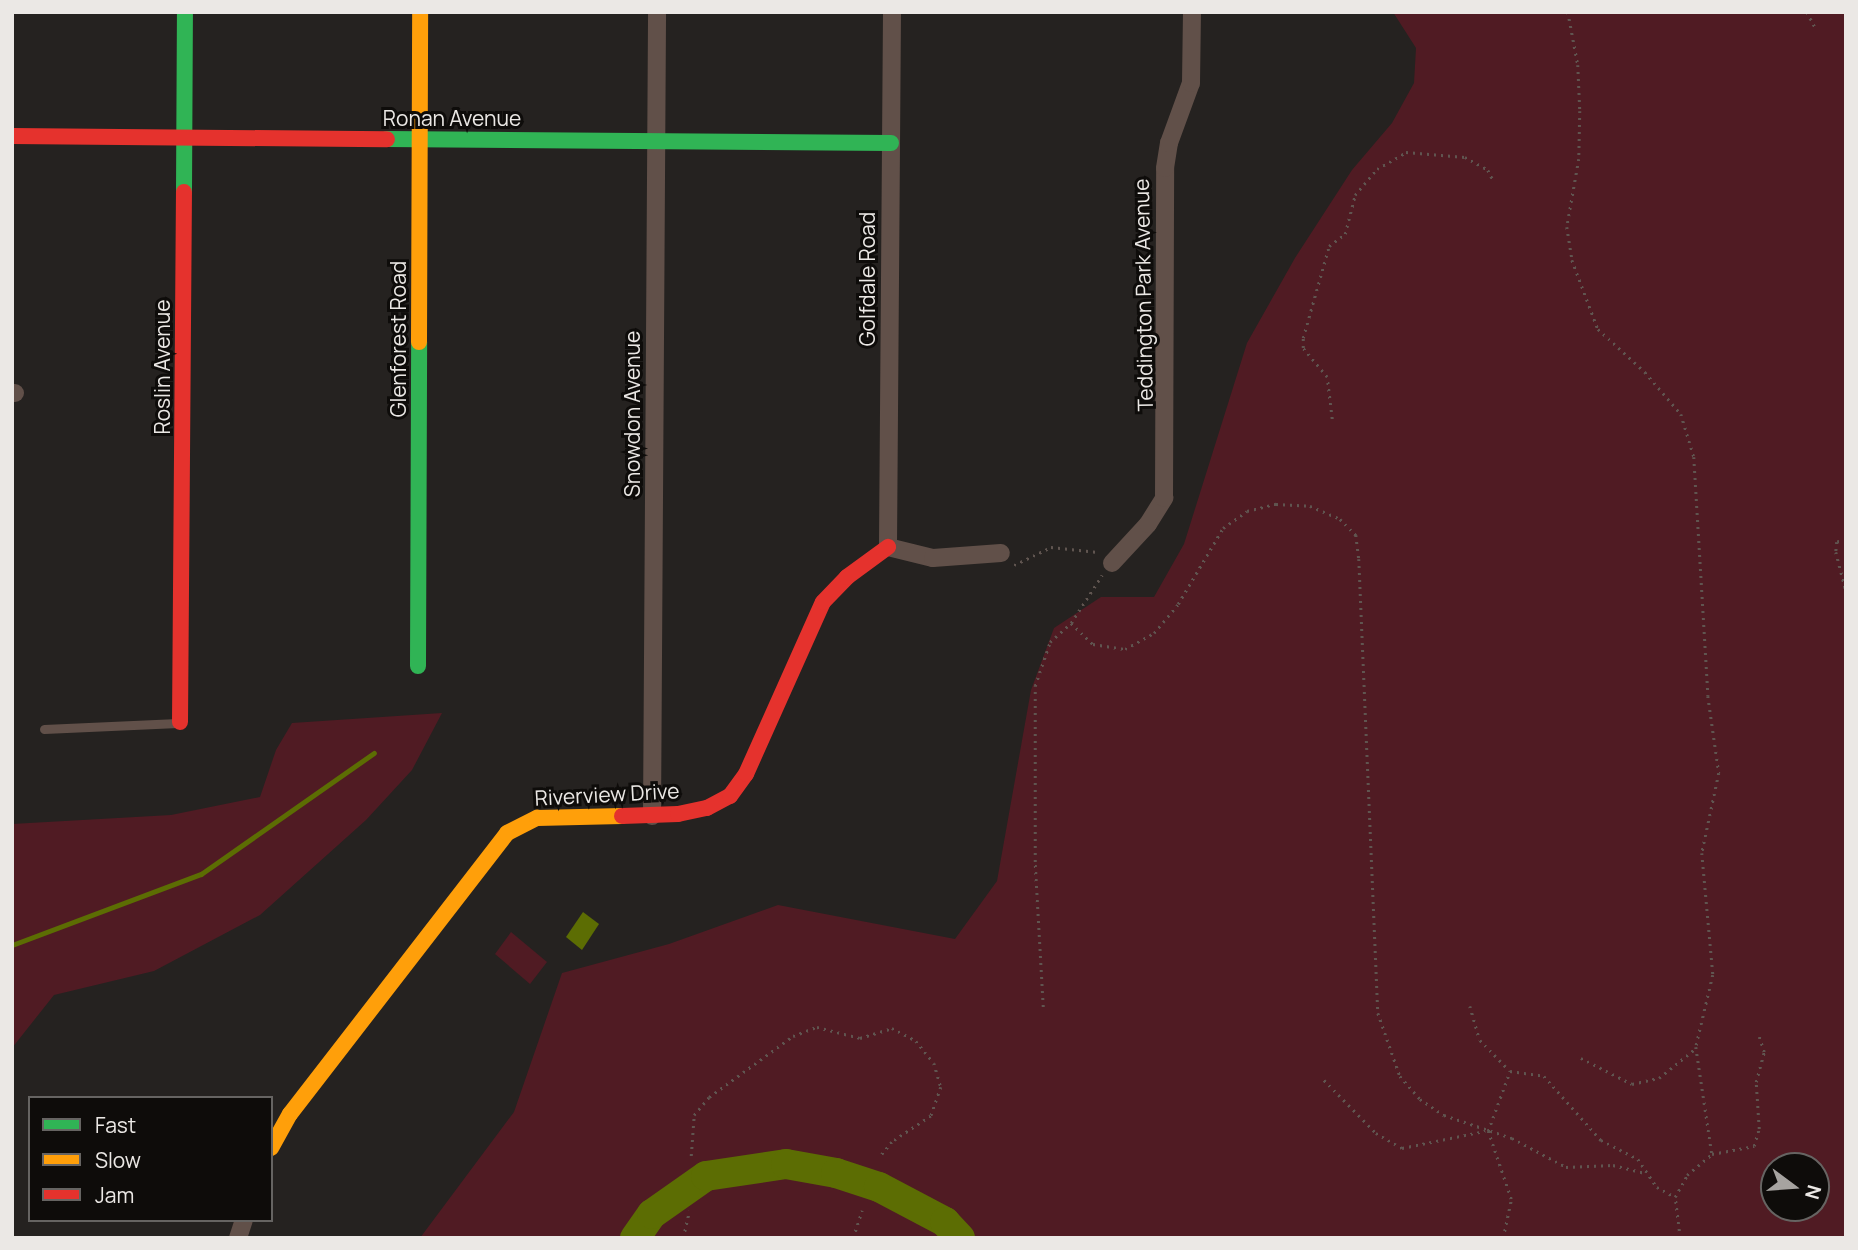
<!DOCTYPE html>
<html>
<head>
<meta charset="utf-8">
<style>
  body { margin:0 }
  #map { position:relative; width:1858px; height:1250px; overflow:hidden; background:#252220; font-family:Manrope,sans-serif }
  div>[style] { position:absolute }
  .green>* { inset:0; background:#501b23 }
  .water>* { inset:0; background:#5c6d03 }
  .stream>* { height:5px; margin:-2.5px; padding:0 2.5px; transform-origin:2.5px; border-radius:2.5px; background:#5c6d03 }
  .river>* { height:30px; margin:-15px; padding:0 15px; transform-origin:15px; border-radius:15px; background:#5c6d03 }
  .path>* { height:2.5px; margin-top:-1.25px; transform-origin:0; background:repeating-linear-gradient(90deg,#605550 0 2px,transparent 0 7px) }
  .lane>* { height:9px; margin:-4.5px; padding:0 4.5px; transform-origin:4.5px; border-radius:4.5px; background:#615049 }
  .street>* { height:18px; margin:-9px; padding:0 9px; transform-origin:9px; border-radius:9px; background:#615049 }
  .fast>* { height:16px; margin:-8px; padding:0 8px; transform-origin:8px; border-radius:8px; background:#30b455 }
  .slow>* { height:16px; margin:-8px; padding:0 8px; transform-origin:8px; border-radius:8px; background:#ff9f0a }
  .jam>* { height:16px; margin:-8px; padding:0 8px; transform-origin:8px; border-radius:8px; background:#e5322d }
  span { translate:-50% -50%; white-space:nowrap; text-align:center; line-height:1.15; -webkit-text-stroke:6px #0e0c0a; paint-order:stroke }
  .street-label { font-size:21px; color:#ebe8e5 }
  .frame { position:absolute; inset:0; border:14px solid #ebe8e5; pointer-events:none }
  .legend { position:absolute; left:28px; top:1096px; width:245px; height:126px; box-sizing:border-box; background:#0e0c0a; border:2px solid #666462; margin:0; padding:9px 12px; list-style:none; font-size:21px; color:#ebe8e5 }
  .legend li { display:flex; align-items:center; gap:14px; height:35px }
  .legend b { width:35px; border:2px solid #666462 }
  .north { position:absolute; left:1760px; top:1152px; width:70px; height:70px; box-sizing:border-box; background:#0e0c0a; border:2px solid #666462; border-radius:50%; rotate:106deg; font-size:19px; font-weight:700; line-height:28px; text-align:center; color:#ebe8e5 }
  .north::after { content:''; display:block; margin:auto; width:24px; height:32px; background:#a6a3a0; clip-path:polygon(50% 0,100% 100%,50% 72%,0 100%) }
</style>
</head>
<body>
<div id="map">
  <div class="green">
    <i style="clip-path:polygon(evenodd,1393px 12px,1846px 12px,1846px 1238px,420px 1238px,514px 1112px,562px 973px,669px 944px,778px 905px,955px 939px,997px 881px,1031px 690px,1054px 628px,1101px 597px,1154px 597px,1184px 544px,1247px 343px,1295px 258px,1352px 170px,1392px 123px,1414px 83px,1416px 48px,1393px 12px,1774px 1166px,1816px 1166px,1816px 1208px,1774px 1208px,1774px 1166px)"></i>
    <i style="clip-path:polygon(442px 713px,412px 770px,366px 820px,260px 915px,154px 971px,54px 995px,12px 1048px,12px 824px,171px 815px,260px 797px,276px 750px,292px 723px)"></i>
    <i style="clip-path:polygon(511px 932px,547px 962px,530px 984px,495px 954px)"></i>
  </div>
  <div class="water">
    <i style="clip-path:polygon(583px 912px,599px 924px,582px 950px,566px 937px)"></i>
  </div>
  <div class="stream">
    <i style="left:12px;top:945px;width:202px;rotate:-20.6deg"></i>
    <i style="left:201px;top:874px;width:211px;rotate:-35deg"></i>
  </div>
  <div class="river">
    <i style="left:635px;top:1238px;width:29px;rotate:-55deg"></i>
    <i style="left:652px;top:1214px;width:66px;rotate:-35.1deg"></i>
    <i style="left:706px;top:1176px;width:81px;rotate:-8.5deg"></i>
    <i style="left:786px;top:1164px;width:51px;rotate:10.2deg"></i>
    <i style="left:836px;top:1173px;width:45px;rotate:18deg"></i>
    <i style="left:879px;top:1187px;width:75px;rotate:27.9deg"></i>
    <i style="left:945px;top:1222px;width:22px;rotate:47deg"></i>
  </div>
  <div class="path">
    <i style="left:1568px;top:12px;width:54px;rotate:79.3deg"></i>
    <i style="left:1578px;top:65px;width:46px;rotate:87.5deg"></i>
    <i style="left:1580px;top:111px;width:48px;rotate:91.2deg"></i>
    <i style="left:1579px;top:159px;width:69px;rotate:100deg"></i>
    <i style="left:1567px;top:227px;width:33px;rotate:81deg"></i>
    <i style="left:1572px;top:260px;width:74px;rotate:69.4deg"></i>
    <i style="left:1598px;top:329px;width:64px;rotate:42.5deg"></i>
    <i style="left:1645px;top:372px;width:55px;rotate:49.4deg"></i>
    <i style="left:1681px;top:414px;width:45px;rotate:73.2deg"></i>
    <i style="left:1694px;top:457px;width:239px;rotate:86.6deg"></i>
    <i style="left:1708px;top:696px;width:78px;rotate:81.9deg"></i>
    <i style="left:1719px;top:773px;width:82px;rotate:102deg"></i>
    <i style="left:1702px;top:853px;width:122px;rotate:84.8deg"></i>
    <i style="left:1713px;top:975px;width:74px;rotate:103.3deg"></i>
    <i style="left:1696px;top:1047px;width:108px;rotate:81.5deg"></i>
    <i style="left:1807px;top:12px;width:19px;rotate:62deg"></i>
    <i style="left:1332px;top:419px;width:42px;rotate:-96.8deg"></i>
    <i style="left:1327px;top:377px;width:38px;rotate:-130deg"></i>
    <i style="left:1303px;top:348px;width:10px;rotate:-90deg"></i>
    <i style="left:1303px;top:338px;width:96px;rotate:-74.2deg"></i>
    <i style="left:1329px;top:246px;width:20px;rotate:-37deg"></i>
    <i style="left:1345px;top:234px;width:40px;rotate:-75.6deg"></i>
    <i style="left:1355px;top:195px;width:34px;rotate:-50deg"></i>
    <i style="left:1377px;top:169px;width:34px;rotate:-30deg"></i>
    <i style="left:1406px;top:152px;width:59px;rotate:4.8deg"></i>
    <i style="left:1465px;top:157px;width:26px;rotate:29deg"></i>
    <i style="left:1488px;top:170px;width:13px;rotate:63deg"></i>
    <i style="left:1846px;top:540px;width:9px;rotate:167deg"></i>
    <i style="left:1837px;top:542px;width:10px;rotate:96deg"></i>
    <i style="left:1836px;top:552px;width:40px;rotate:75.6deg"></i>
    <i style="left:1014px;top:565px;width:41px;rotate:-25.9deg"></i>
    <i style="left:1051px;top:547px;width:47px;rotate:6.1deg"></i>
    <i style="left:1071px;top:623px;width:30px;rotate:44deg"></i>
    <i style="left:1093px;top:644px;width:32px;rotate:9deg"></i>
    <i style="left:1125px;top:649px;width:33px;rotate:-29deg"></i>
    <i style="left:1154px;top:633px;width:38px;rotate:-50deg"></i>
    <i style="left:1178px;top:604px;width:88px;rotate:-59.4deg"></i>
    <i style="left:1223px;top:528px;width:29px;rotate:-35deg"></i>
    <i style="left:1247px;top:511px;width:30px;rotate:-14deg"></i>
    <i style="left:1276px;top:504px;width:34px;rotate:3deg"></i>
    <i style="left:1310px;top:506px;width:33px;rotate:23deg"></i>
    <i style="left:1340px;top:519px;width:23px;rotate:45deg"></i>
    <i style="left:1356px;top:535px;width:24px;rotate:83deg"></i>
    <i style="left:1359px;top:559px;width:454px;rotate:87.6deg"></i>
    <i style="left:1378px;top:1013px;width:67px;rotate:70.8deg"></i>
    <i style="left:1400px;top:1076px;width:30px;rotate:49deg"></i>
    <i style="left:1420px;top:1099px;width:29px;rotate:34deg"></i>
    <i style="left:1444px;top:1115px;width:72px;rotate:18.7deg"></i>
    <i style="left:1512px;top:1138px;width:61px;rotate:28.2deg"></i>
    <i style="left:1566px;top:1167px;width:47px;rotate:-2.4deg"></i>
    <i style="left:1613px;top:1165px;width:32px;rotate:14deg"></i>
    <i style="left:1470px;top:1006px;width:35px;rotate:74deg"></i>
    <i style="left:1480px;top:1040px;width:42px;rotate:46deg"></i>
    <i style="left:1043px;top:1007px;width:145px;rotate:-93.2deg"></i>
    <i style="left:1035px;top:862px;width:176px;rotate:-90deg"></i>
    <i style="left:1035px;top:686px;width:46px;rotate:-71.2deg"></i>
    <i style="left:1050px;top:642px;width:28px;rotate:-42deg"></i>
    <i style="left:1071px;top:623px;width:57px;rotate:-57.1deg"></i>
    <i style="left:1581px;top:1058px;width:57px;rotate:27deg"></i>
    <i style="left:1632px;top:1084px;width:28px;rotate:-13deg"></i>
    <i style="left:1659px;top:1078px;width:48px;rotate:-39deg"></i>
    <i style="left:1324px;top:1080px;width:74px;rotate:45.5deg"></i>
    <i style="left:1376px;top:1133px;width:30px;rotate:30deg"></i>
    <i style="left:1402px;top:1148px;width:85px;rotate:-11.6deg"></i>
    <i style="left:691px;top:1156px;width:41px;rotate:-85.8deg"></i>
    <i style="left:694px;top:1115px;width:23px;rotate:-50deg"></i>
    <i style="left:709px;top:1097px;width:104px;rotate:-36deg"></i>
    <i style="left:793px;top:1036px;width:26px;rotate:-21deg"></i>
    <i style="left:817px;top:1027px;width:44px;rotate:14.3deg"></i>
    <i style="left:860px;top:1038px;width:34px;rotate:-17deg"></i>
    <i style="left:892px;top:1028px;width:27px;rotate:28deg"></i>
    <i style="left:916px;top:1041px;width:28px;rotate:51deg"></i>
    <i style="left:934px;top:1063px;width:25px;rotate:74deg"></i>
    <i style="left:941px;top:1087px;width:31px;rotate:109deg"></i>
    <i style="left:931px;top:1116px;width:47px;rotate:146.3deg"></i>
    <i style="left:892px;top:1142px;width:19px;rotate:129deg"></i>
    <i style="left:683px;top:1238px;width:28px;rotate:-77deg"></i>
    <i style="left:853px;top:1238px;width:29px;rotate:-72deg"></i>
    <i style="left:1503px;top:1238px;width:40px;rotate:-78deg"></i>
    <i style="left:1511px;top:1199px;width:72px;rotate:-108.7deg"></i>
    <i style="left:1488px;top:1131px;width:64px;rotate:-69.9deg"></i>
    <i style="left:1510px;top:1071px;width:34px;rotate:8deg"></i>
    <i style="left:1544px;top:1076px;width:86px;rotate:48.3deg"></i>
    <i style="left:1601px;top:1140px;width:42px;rotate:27.2deg"></i>
    <i style="left:1638px;top:1159px;width:34px;rotate:56deg"></i>
    <i style="left:1657px;top:1187px;width:21px;rotate:29deg"></i>
    <i style="left:1680px;top:1238px;width:41px;rotate:-97deg"></i>
    <i style="left:1675px;top:1197px;width:25px;rotate:-61deg"></i>
    <i style="left:1687px;top:1175px;width:33px;rotate:-40deg"></i>
    <i style="left:1712px;top:1154px;width:43px;rotate:-10.8deg"></i>
    <i style="left:1754px;top:1146px;width:18px;rotate:-74deg"></i>
    <i style="left:1759px;top:1129px;width:47px;rotate:-93.7deg"></i>
    <i style="left:1756px;top:1082px;width:31px;rotate:-75deg"></i>
    <i style="left:1764px;top:1052px;width:16px;rotate:-108deg"></i>
  </div>
  <div class="lane">
    <i style="left:44px;top:729px;width:134px;rotate:-2.6deg"></i>
  </div>
  <div class="street">
    <i style="left:892px;top:12px;width:535px;rotate:90.43deg"></i>
    <i style="left:888px;top:547px;width:46px;rotate:13.7deg"></i>
    <i style="left:933px;top:558px;width:68px;rotate:-4.2deg"></i>
    <i style="left:12px;top:393px;width:3px"></i>
    <i style="left:1112px;top:563px;width:53px;rotate:-47.3deg"></i>
    <i style="left:1148px;top:524px;width:31px;rotate:-58deg"></i>
    <i style="left:1164px;top:498px;width:330px;rotate:-89.8deg"></i>
    <i style="left:1165px;top:168px;width:25px;rotate:-81deg"></i>
    <i style="left:1169px;top:143px;width:64px;rotate:-69.9deg"></i>
    <i style="left:1191px;top:83px;width:71px;rotate:-89.2deg"></i>
    <i style="left:652px;top:816px;width:804px;rotate:-89.64deg"></i>
    <i style="left:238px;top:1238px;width:19px;rotate:-72deg"></i>
  </div>
  <div class="fast">
    <i style="left:387px;top:139px;width:504px;rotate:0.45deg"></i>
    <i style="left:184px;top:192px;width:180px;rotate:-89.7deg"></i>
    <i style="left:418px;top:666px;width:324px;rotate:-89.8deg"></i>
  </div>
  <div class="slow">
    <i style="left:419px;top:342px;width:330px;rotate:-89.8deg"></i>
    <i style="left:271px;top:1148px;width:39px;rotate:-61deg"></i>
    <i style="left:290px;top:1114px;width:355px;rotate:-52.3deg"></i>
    <i style="left:507px;top:833px;width:34px;rotate:-27deg"></i>
    <i style="left:537px;top:818px;width:85px;rotate:-1.3deg"></i>
  </div>
  <div class="jam">
    <i style="left:12px;top:136px;width:375px;rotate:0.5deg"></i>
    <i style="left:180px;top:722px;width:530px;rotate:-89.57deg"></i>
    <i style="left:622px;top:816px;width:56px;rotate:-2deg"></i>
    <i style="left:678px;top:814px;width:30px;rotate:-12deg"></i>
    <i style="left:707px;top:808px;width:26px;rotate:-28deg"></i>
    <i style="left:730px;top:796px;width:27px;rotate:-54deg"></i>
    <i style="left:746px;top:774px;width:188px;rotate:-65.9deg"></i>
    <i style="left:823px;top:602px;width:35px;rotate:-46deg"></i>
    <i style="left:847px;top:577px;width:51px;rotate:-36.2deg"></i>
  </div>
  <div class="street-label">
    <span style="left:452px;top:118px">Ronan Avenue</span>
    <span style="left:867px;top:279px;rotate:-90deg">Golfdale Road</span>
    <span style="left:1143px;top:295px;rotate:-91deg">Teddington Park Avenue</span>
    <span style="left:398px;top:339px;rotate:-90deg">Glenforest Road</span>
    <span style="left:162px;top:367px;rotate:-90deg">Roslin Avenue</span>
    <span style="left:632px;top:414px;rotate:-90deg">Snowdon Avenue</span>
    <span style="left:607px;top:794px;rotate:-3deg">Riverview Drive</span>
  </div>
  <div class="frame"></div>
  <ul class="legend">
  <li><b style="height:9px;background:#30b455"></b>Fast</li>
  <li><b style="height:9px;background:#ff9f0a"></b>Slow</li>
  <li><b style="height:9px;background:#e5322d"></b>Jam</li>
  </ul>
  <div class="north">N</div>
</div>
</body>
</html>
